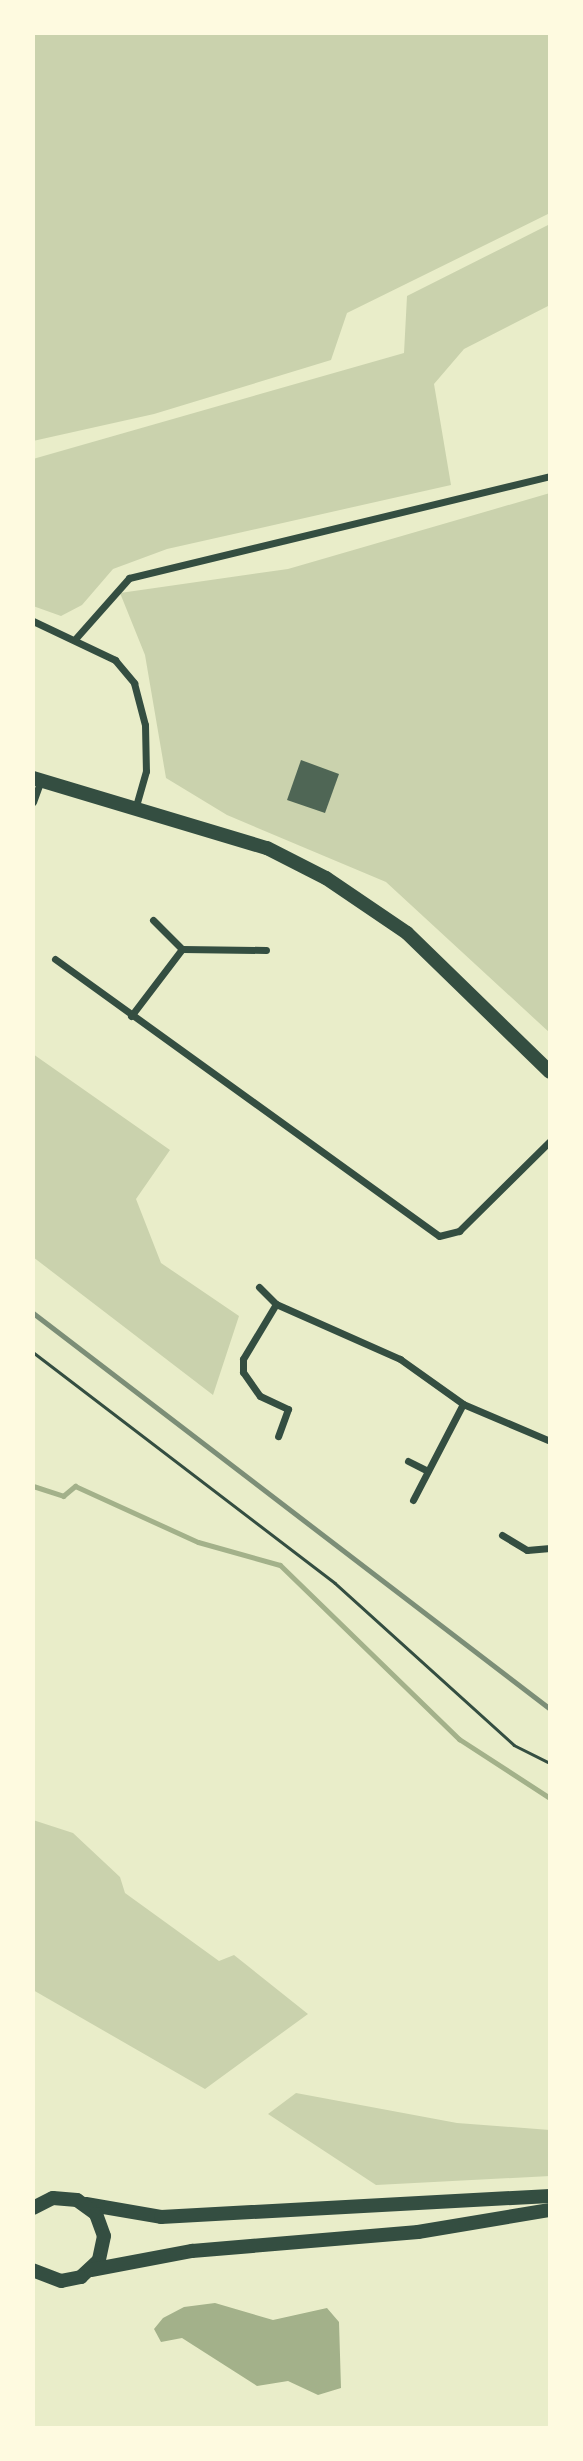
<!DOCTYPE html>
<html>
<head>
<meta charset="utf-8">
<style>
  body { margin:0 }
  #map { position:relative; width:583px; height:2461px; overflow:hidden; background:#e9edc9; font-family:Manrope,sans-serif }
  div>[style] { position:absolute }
  .green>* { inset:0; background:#cad2ad }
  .water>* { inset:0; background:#a3b18a }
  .stream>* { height:5px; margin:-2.5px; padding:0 2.5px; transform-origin:2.5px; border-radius:2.5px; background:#a3b18a }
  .building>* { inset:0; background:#4f6655 }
  .path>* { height:2.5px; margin:-1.25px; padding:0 1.25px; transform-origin:1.25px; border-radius:1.25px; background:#344e41 }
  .minor>* { height:7px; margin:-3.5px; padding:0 3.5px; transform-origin:3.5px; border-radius:3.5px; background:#344e41 }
  .primary>* { height:14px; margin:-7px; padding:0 7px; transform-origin:7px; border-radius:7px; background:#344e41 }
  .rail>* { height:5px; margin:-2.5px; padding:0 2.5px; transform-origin:2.5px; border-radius:2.5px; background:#7c8e77 }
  span { translate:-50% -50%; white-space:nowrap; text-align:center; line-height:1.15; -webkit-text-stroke:5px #fefae0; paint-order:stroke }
  .frame { position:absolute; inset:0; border:35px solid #fefae0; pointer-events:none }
</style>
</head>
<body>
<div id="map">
  <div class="green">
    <i style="clip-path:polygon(33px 33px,550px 33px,550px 213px,347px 313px,331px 360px,154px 414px,33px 441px)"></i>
    <i style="clip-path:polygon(550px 224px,550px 305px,464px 349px,434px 384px,451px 485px,167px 549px,113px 569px,82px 605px,61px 616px,33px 606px,33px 459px,404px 353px,407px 296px)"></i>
    <i style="clip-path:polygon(550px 493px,550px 1033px,386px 882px,227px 815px,166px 778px,145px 655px,120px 593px,288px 569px)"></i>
    <i style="clip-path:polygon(33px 1054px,170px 1150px,136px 1199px,161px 1263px,239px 1316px,213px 1395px,33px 1257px)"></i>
    <i style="clip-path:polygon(33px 1820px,73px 1833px,120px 1877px,125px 1893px,219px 1961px,234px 1955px,308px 2014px,205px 2089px,33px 1990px)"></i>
    <i style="clip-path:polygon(296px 2093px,457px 2123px,550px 2130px,550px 2176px,376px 2185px,268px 2114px)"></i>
  </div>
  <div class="water">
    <i style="clip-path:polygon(215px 2303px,273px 2320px,327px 2308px,339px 2322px,341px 2388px,318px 2395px,288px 2381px,257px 2386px,182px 2338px,161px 2342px,154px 2329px,163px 2318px,184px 2307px)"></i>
  </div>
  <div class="stream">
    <i style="left:33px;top:1486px;width:32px;rotate:18deg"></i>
    <i style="left:63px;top:1496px;width:16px;rotate:-40deg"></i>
    <i style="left:75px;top:1486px;width:135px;rotate:24.5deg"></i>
    <i style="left:198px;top:1542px;width:85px;rotate:15.7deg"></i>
    <i style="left:280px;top:1565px;width:250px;rotate:44.2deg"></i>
    <i style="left:459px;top:1739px;width:108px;rotate:33deg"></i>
  </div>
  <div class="building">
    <i style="clip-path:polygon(301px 760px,339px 774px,325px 813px,287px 800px)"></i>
  </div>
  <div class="path">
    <i style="left:33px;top:1352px;width:380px;rotate:37.4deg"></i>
    <i style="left:335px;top:1583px;width:241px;rotate:42.1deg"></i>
    <i style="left:514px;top:1745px;width:40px;rotate:26.6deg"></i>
  </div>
  <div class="minor">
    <i style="left:33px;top:621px;width:91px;rotate:25.4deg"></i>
    <i style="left:115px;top:660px;width:30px;rotate:50deg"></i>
    <i style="left:134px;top:683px;width:43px;rotate:75.3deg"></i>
    <i style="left:145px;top:725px;width:46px;rotate:88.8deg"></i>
    <i style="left:146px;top:771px;width:40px;rotate:106deg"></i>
    <i style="left:76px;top:638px;width:80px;rotate:-48.5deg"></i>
    <i style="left:129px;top:578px;width:433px;rotate:-13.6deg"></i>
    <i style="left:33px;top:802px;width:23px;rotate:-70deg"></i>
    <i style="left:153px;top:920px;width:41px;rotate:45deg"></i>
    <i style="left:55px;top:959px;width:473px;rotate:35.8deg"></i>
    <i style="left:439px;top:1236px;width:21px;rotate:-14deg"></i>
    <i style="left:459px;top:1231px;width:128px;rotate:-44.7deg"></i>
    <i style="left:131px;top:1016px;width:84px;rotate:-52.7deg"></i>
    <i style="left:182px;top:949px;width:84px;rotate:0.7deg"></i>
    <i style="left:259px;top:1287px;width:24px;rotate:45deg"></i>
    <i style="left:276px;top:1304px;width:136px;rotate:23.9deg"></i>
    <i style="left:400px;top:1359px;width:77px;rotate:35.5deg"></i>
    <i style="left:463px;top:1404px;width:95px;rotate:23deg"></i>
    <i style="left:276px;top:1304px;width:64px;rotate:121deg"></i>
    <i style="left:243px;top:1359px;width:13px;rotate:90deg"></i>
    <i style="left:243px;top:1372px;width:29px;rotate:55deg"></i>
    <i style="left:260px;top:1396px;width:31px;rotate:25deg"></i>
    <i style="left:288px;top:1409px;width:29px;rotate:110deg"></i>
    <i style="left:408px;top:1461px;width:22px;rotate:27deg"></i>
    <i style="left:413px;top:1500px;width:108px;rotate:-62.5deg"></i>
    <i style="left:502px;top:1535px;width:29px;rotate:31deg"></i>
    <i style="left:527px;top:1550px;width:23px;rotate:-5deg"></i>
  </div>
  <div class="primary">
    <i style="left:33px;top:778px;width:244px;rotate:16.7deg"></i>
    <i style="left:267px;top:848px;width:66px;rotate:27deg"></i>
    <i style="left:326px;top:878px;width:98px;rotate:34.2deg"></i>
    <i style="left:407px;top:933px;width:199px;rotate:44.2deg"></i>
    <i style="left:86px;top:2204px;width:76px;rotate:9.8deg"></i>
    <i style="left:161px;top:2217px;width:390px;rotate:-3.1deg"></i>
    <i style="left:33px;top:2208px;width:22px;rotate:-27deg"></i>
    <i style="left:53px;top:2198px;width:24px;rotate:5deg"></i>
    <i style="left:77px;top:2200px;width:24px;rotate:36deg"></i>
    <i style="left:96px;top:2214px;width:23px;rotate:70deg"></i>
    <i style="left:104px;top:2236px;width:25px;rotate:102deg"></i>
    <i style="left:99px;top:2260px;width:25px;rotate:137deg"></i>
    <i style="left:81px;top:2277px;width:20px;rotate:169deg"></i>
    <i style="left:61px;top:2281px;width:30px;rotate:-159deg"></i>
    <i style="left:91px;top:2270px;width:103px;rotate:-10.7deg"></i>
    <i style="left:192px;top:2251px;width:227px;rotate:-4.8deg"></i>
    <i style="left:418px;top:2232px;width:134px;rotate:-9.5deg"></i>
  </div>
  <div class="rail">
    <i style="left:33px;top:1313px;width:651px;rotate:37.45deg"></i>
  </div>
  <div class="frame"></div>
</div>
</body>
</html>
